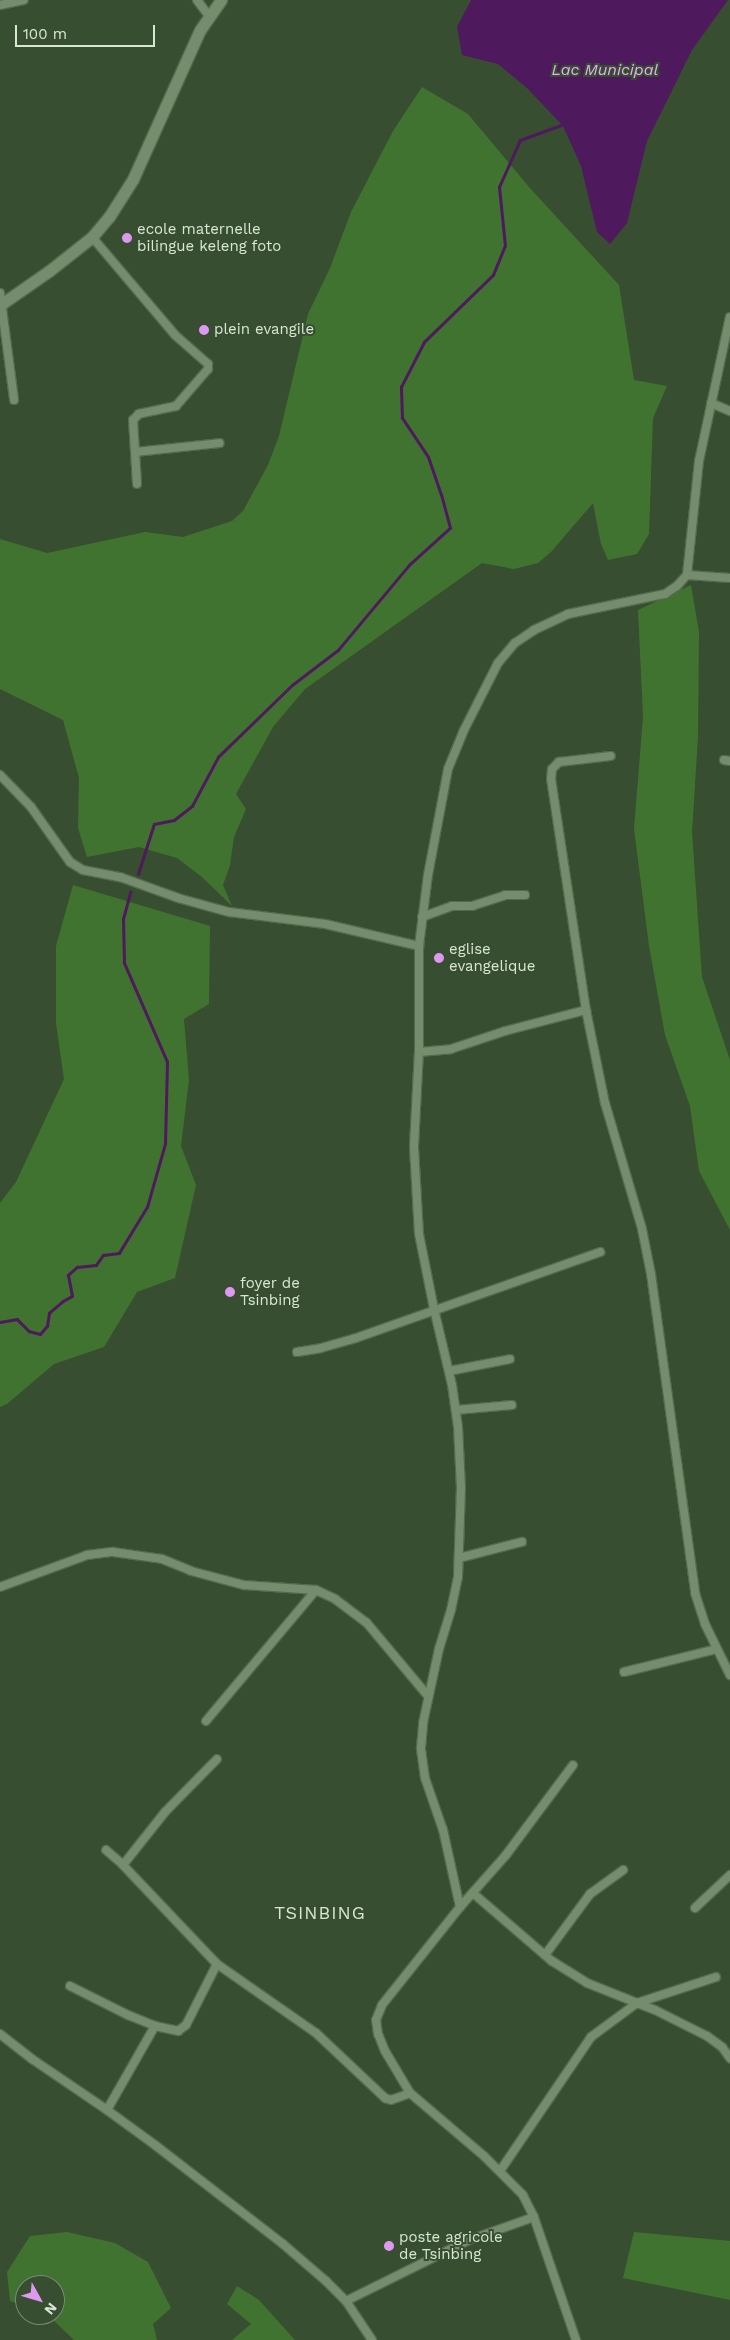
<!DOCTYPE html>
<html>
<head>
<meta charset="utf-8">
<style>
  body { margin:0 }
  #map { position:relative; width:730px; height:2340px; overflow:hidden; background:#374e30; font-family:"Work Sans",sans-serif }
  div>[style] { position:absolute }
  .green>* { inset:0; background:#417330 }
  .water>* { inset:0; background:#4f195d }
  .stream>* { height:2.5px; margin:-1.25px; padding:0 1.25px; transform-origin:1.25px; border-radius:1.25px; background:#4f195d }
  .roads { filter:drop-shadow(1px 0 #566950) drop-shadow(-1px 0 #566950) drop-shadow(0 1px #566950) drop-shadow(0 -1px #566950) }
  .street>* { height:8px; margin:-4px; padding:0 4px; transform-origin:4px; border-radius:4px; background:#758d6d }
  .secondary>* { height:11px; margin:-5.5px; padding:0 5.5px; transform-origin:5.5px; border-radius:5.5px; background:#758d6d }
  .dots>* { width:14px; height:14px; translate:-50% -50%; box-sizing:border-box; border:2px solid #374e30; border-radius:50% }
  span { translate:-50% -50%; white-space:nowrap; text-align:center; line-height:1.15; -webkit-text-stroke:4px #374e30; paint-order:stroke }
  .poi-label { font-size:15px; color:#d8e6d4 }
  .left { translate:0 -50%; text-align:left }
  .water-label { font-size:16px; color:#e8adfa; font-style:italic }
  .quarter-label { font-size:18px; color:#d8e6d4; letter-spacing:1px }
  .north { position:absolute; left:15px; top:2275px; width:50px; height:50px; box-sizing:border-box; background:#374e30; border:1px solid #778b72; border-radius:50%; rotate:129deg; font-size:14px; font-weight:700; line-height:20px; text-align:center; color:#d8e6d4 }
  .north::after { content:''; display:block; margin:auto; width:18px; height:22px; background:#de98f2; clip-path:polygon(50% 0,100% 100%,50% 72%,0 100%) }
  .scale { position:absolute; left:15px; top:25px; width:140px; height:22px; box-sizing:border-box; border:2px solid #d8e6d4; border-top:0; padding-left:6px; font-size:15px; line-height:18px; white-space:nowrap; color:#d8e6d4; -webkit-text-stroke:4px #374e30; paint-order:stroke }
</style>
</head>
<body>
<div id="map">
  <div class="green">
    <i style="clip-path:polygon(422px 87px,468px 114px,529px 187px,619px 285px,634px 380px,667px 386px,653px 418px,649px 534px,637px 554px,608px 560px,601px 544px,593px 503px,551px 552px,538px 563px,514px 569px,482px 563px,305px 689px,273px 727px,236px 794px,246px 809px,234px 837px,230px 865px,223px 885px,232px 906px,202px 877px,177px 858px,139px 847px,87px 857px,78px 828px,79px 778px,63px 720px,0 689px,0 539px,47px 553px,145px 532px,183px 537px,232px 521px,243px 511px,268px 465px,279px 436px,308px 314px,330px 268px,351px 212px,393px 131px)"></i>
    <i style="clip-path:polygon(691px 585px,699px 632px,698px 737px,692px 832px,702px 977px,730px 1060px,730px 1230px,699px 1171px,690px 1106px,665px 1035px,649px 946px,634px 829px,643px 717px,638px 610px)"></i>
    <i style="clip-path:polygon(73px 885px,210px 926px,209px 1004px,184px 1019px,189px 1080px,181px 1146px,196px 1185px,175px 1278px,137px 1292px,104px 1347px,54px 1364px,7px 1404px,0 1407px,0 1203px,16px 1182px,64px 1079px,56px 1023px,56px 946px)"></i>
    <i style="clip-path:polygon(67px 2232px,115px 2243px,148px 2262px,171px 2308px,153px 2324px,157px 2340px,74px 2340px,48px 2315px,55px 2315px,55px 2285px,25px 2285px,25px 2306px,10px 2301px,7px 2272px,30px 2236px)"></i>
    <i style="clip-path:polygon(634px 2232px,730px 2241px,730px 2300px,623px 2278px)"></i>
    <i style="clip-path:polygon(237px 2286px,259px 2300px,295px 2340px,232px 2340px,251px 2324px,227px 2304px)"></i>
  </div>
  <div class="water">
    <i style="clip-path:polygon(471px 0,728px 0,692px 50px,647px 141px,627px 223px,610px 244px,597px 232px,581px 166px,563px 126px,528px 89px,498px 64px,462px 55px,457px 27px)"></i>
  </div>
  <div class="stream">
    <i style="left:138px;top:874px;width:52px;rotate:-72.3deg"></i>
    <i style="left:154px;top:824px;width:20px;rotate:-11deg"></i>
    <i style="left:174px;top:820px;width:23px;rotate:-38deg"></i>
    <i style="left:192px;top:806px;width:55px;rotate:-62deg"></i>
    <i style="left:218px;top:757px;width:103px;rotate:-44.2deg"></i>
    <i style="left:292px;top:685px;width:58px;rotate:-37.3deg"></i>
    <i style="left:338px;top:650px;width:111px;rotate:-50.1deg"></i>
    <i style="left:409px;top:565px;width:55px;rotate:-42.1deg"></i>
    <i style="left:450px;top:528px;width:34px;rotate:-105deg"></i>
    <i style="left:441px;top:495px;width:40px;rotate:-108.9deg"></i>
    <i style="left:428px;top:457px;width:47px;rotate:-123.7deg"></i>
    <i style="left:402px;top:418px;width:31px;rotate:-92deg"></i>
    <i style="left:401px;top:387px;width:51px;rotate:-62.9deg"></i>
    <i style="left:424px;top:342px;width:96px;rotate:-44.2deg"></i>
    <i style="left:493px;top:275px;width:31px;rotate:-68deg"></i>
    <i style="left:505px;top:246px;width:59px;rotate:-95.8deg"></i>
    <i style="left:499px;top:187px;width:51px;rotate:-65.9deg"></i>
    <i style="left:520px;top:140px;width:47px;rotate:-20deg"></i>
    <i style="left:0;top:1322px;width:17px;rotate:-10deg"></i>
    <i style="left:17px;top:1319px;width:17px;rotate:45deg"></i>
    <i style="left:29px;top:1331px;width:11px;rotate:15deg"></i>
    <i style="left:40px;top:1334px;width:11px;rotate:-49deg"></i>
    <i style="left:47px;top:1326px;width:13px;rotate:-81deg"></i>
    <i style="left:49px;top:1313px;width:18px;rotate:-41deg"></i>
    <i style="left:63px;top:1301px;width:10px;rotate:-29deg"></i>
    <i style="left:72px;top:1296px;width:21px;rotate:-101deg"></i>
    <i style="left:68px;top:1275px;width:12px;rotate:-42deg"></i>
    <i style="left:77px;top:1267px;width:19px;rotate:-6deg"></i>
    <i style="left:96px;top:1265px;width:12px;rotate:-55deg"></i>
    <i style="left:103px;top:1255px;width:16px;rotate:-7deg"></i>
    <i style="left:119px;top:1253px;width:54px;rotate:-58.7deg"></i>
    <i style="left:147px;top:1207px;width:66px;rotate:-74.1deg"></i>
    <i style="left:165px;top:1144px;width:82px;rotate:-88.6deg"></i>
    <i style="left:167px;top:1062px;width:108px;rotate:-113.5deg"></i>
    <i style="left:124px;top:963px;width:44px;rotate:-91.3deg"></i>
    <i style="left:123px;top:919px;width:28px;rotate:-75deg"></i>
  </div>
  <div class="roads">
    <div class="street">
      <i style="left:197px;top:0;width:20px;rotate:53deg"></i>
      <i style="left:0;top:5px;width:24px;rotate:-12deg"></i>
      <i style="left:92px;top:237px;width:128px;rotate:49.7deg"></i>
      <i style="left:175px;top:335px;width:44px;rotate:41.3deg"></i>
      <i style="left:208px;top:364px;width:5px;rotate:90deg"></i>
      <i style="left:208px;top:369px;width:49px;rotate:130.9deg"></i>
      <i style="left:176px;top:406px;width:38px;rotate:168deg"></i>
      <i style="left:139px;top:414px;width:8px;rotate:135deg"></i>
      <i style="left:133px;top:420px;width:64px;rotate:86.4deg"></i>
      <i style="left:0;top:293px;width:108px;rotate:82.5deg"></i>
      <i style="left:711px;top:403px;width:21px;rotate:23deg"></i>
      <i style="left:135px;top:452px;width:85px;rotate:-6deg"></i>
      <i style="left:687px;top:575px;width:43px;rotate:4deg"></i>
      <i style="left:724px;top:760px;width:6px;rotate:9deg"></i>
      <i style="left:0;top:775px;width:45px;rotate:45.9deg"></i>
      <i style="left:31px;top:807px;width:67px;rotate:54.7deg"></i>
      <i style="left:70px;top:862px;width:15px;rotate:32deg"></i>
      <i style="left:83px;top:870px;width:38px;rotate:11deg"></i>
      <i style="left:120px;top:877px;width:62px;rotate:19.9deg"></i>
      <i style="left:178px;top:898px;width:53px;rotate:15.4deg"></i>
      <i style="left:229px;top:912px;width:97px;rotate:7.1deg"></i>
      <i style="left:325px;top:924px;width:97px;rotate:13.2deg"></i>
      <i style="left:422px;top:917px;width:32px;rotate:-20deg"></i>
      <i style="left:452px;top:906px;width:20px"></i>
      <i style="left:472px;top:906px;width:35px;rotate:-18deg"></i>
      <i style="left:505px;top:895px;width:20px"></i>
      <i style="left:586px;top:1010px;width:234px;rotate:-98.6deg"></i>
      <i style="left:551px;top:779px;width:10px;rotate:-84deg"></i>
      <i style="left:552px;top:769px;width:10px;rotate:-45deg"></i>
      <i style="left:559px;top:762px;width:52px;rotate:-6.6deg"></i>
      <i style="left:419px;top:1052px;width:32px;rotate:-5deg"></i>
      <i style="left:451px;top:1049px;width:57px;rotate:-18.4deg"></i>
      <i style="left:505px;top:1031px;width:84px;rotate:-14.5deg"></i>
      <i style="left:586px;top:1010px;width:95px;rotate:78.5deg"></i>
      <i style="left:605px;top:1103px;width:131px;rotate:73.6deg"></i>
      <i style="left:642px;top:1229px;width:46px;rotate:78.7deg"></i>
      <i style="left:651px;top:1274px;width:322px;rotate:82.1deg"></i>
      <i style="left:695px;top:1593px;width:33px;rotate:72deg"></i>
      <i style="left:705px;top:1624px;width:57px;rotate:63.9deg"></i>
      <i style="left:297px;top:1352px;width:24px;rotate:-9deg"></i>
      <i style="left:321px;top:1348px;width:36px;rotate:-16deg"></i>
      <i style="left:356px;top:1338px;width:259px;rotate:-19.4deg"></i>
      <i style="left:449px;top:1371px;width:62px;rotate:-11.1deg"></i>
      <i style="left:456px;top:1410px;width:56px;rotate:-5.1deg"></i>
      <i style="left:459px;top:1558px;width:65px;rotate:-14.3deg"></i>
      <i style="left:0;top:1587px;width:93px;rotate:-20.2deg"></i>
      <i style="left:87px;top:1555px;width:26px;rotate:-7deg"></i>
      <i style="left:113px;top:1552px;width:49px;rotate:8.1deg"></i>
      <i style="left:162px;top:1559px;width:31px;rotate:22deg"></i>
      <i style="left:191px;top:1571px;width:55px;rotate:14.8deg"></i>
      <i style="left:244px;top:1585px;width:72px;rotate:4deg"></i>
      <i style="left:316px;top:1590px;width:21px;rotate:25deg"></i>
      <i style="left:335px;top:1599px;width:39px;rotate:37deg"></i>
      <i style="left:366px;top:1622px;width:97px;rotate:50deg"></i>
      <i style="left:624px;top:1672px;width:95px;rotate:-14deg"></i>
      <i style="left:206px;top:1721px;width:171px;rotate:-50deg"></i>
      <i style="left:106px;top:1850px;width:23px;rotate:41deg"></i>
      <i style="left:123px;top:1865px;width:137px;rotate:46.5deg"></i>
      <i style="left:217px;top:1964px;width:121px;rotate:34.9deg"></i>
      <i style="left:316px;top:2033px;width:95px;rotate:43.3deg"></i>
      <i style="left:385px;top:2098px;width:6px;rotate:18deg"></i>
      <i style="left:391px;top:2100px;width:20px;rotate:-20deg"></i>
      <i style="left:123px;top:1865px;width:68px;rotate:-51.6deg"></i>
      <i style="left:165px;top:1812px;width:74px;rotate:-45.5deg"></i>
      <i style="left:474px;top:1894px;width:103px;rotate:40.7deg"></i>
      <i style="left:552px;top:1961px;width:19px;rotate:32deg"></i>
      <i style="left:568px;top:1971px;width:22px;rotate:32deg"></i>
      <i style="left:587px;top:1983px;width:73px;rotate:21.7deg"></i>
      <i style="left:655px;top:2010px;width:58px;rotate:26.6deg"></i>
      <i style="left:707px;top:2036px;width:19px;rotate:36deg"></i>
      <i style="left:722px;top:2047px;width:14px;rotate:54deg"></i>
      <i style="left:460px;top:1907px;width:69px;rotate:-48.5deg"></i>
      <i style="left:506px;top:1855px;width:112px;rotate:-53.3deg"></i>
      <i style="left:695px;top:1908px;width:48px;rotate:-43.3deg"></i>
      <i style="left:545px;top:1955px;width:76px;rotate:-53.6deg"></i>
      <i style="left:590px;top:1894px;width:41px;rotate:-36deg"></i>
      <i style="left:70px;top:1986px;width:65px;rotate:26.6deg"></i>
      <i style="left:128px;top:2015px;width:29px;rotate:22deg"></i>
      <i style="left:155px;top:2026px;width:24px;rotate:12deg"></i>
      <i style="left:178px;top:2031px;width:10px;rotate:-37deg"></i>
      <i style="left:186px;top:2025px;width:68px;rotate:-63.1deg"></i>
      <i style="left:0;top:2034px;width:41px;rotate:38deg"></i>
      <i style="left:32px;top:2059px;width:91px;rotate:34.2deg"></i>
      <i style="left:107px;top:2110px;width:59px;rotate:36.1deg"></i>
      <i style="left:155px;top:2145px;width:162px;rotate:37.7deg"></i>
      <i style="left:283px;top:2244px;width:57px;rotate:40.7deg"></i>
      <i style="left:326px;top:2281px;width:28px;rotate:45deg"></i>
      <i style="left:107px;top:2110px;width:97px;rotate:-60.3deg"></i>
      <i style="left:500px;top:2171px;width:162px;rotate:-55.8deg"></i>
      <i style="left:591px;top:2037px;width:57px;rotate:-36.5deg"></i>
      <i style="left:637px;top:2003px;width:83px;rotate:-18.2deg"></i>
      <i style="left:372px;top:2340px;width:47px;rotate:-123.7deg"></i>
      <i style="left:346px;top:2301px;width:137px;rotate:-26.4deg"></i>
      <i style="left:469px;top:2240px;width:69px;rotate:-19.5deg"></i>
      <i style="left:576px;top:2340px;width:130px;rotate:-108.9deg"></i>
      <i style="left:534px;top:2217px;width:25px;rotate:-117deg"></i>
      <i style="left:523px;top:2195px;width:55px;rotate:-135deg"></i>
      <i style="left:484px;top:2156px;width:97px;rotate:-139.6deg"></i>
      <i style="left:410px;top:2093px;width:49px;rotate:-120.8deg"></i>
      <i style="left:385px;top:2051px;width:18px;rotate:-112deg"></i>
      <i style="left:378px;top:2034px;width:14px;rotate:-98deg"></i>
      <i style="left:376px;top:2020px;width:16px;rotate:-68deg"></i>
      <i style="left:382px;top:2005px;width:125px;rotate:-51.5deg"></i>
      <i style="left:460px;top:1907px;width:79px;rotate:-102.4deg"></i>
      <i style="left:443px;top:1830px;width:55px;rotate:-109.1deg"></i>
      <i style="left:425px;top:1778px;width:30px;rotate:-98deg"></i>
      <i style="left:421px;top:1748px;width:25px;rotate:-85deg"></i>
      <i style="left:423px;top:1723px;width:76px;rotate:-77.8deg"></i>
      <i style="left:439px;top:1649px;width:41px;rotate:-72.9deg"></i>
      <i style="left:451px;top:1610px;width:34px;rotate:-78deg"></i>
      <i style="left:458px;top:1577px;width:89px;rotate:-88.1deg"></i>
      <i style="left:461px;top:1488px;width:61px;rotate:-92.8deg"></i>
      <i style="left:458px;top:1427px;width:42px;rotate:-98.1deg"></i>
      <i style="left:452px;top:1385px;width:78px;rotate:-103.3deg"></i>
      <i style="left:434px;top:1309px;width:76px;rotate:-101.3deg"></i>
      <i style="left:419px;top:1234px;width:88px;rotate:-93.3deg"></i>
      <i style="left:414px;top:1146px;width:94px;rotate:-87deg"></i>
      <i style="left:419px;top:1052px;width:106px;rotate:-90deg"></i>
      <i style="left:419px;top:946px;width:72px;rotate:-82.8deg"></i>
      <i style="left:428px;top:875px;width:108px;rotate:-79.3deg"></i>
      <i style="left:448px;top:769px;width:42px;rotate:-67.7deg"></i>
      <i style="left:464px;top:730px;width:75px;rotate:-63.1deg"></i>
      <i style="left:498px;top:663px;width:26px;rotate:-50deg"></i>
      <i style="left:515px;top:643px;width:23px;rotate:-34deg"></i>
      <i style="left:534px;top:630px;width:38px;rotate:-25deg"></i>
      <i style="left:568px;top:614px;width:99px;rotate:-11.7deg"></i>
      <i style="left:665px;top:594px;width:14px;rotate:-34deg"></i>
      <i style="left:677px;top:586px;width:15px;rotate:-48deg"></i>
      <i style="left:687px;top:575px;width:115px;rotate:-84deg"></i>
      <i style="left:699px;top:461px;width:147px;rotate:-77.9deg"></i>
    </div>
    <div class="secondary">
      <i style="left:0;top:305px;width:60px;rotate:-34.8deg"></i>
      <i style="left:49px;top:271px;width:55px;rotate:-38.3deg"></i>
      <i style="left:92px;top:237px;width:26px;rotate:-50deg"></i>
      <i style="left:109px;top:217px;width:45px;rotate:-57.7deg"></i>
      <i style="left:133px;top:179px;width:163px;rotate:-65.8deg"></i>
      <i style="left:200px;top:30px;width:37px;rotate:-55deg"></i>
    </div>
  </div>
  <div class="dots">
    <i style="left:127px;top:238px;background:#de98f2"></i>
    <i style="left:204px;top:330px;background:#de98f2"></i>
    <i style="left:439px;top:958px;background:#de98f2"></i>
    <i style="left:230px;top:1292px;background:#de98f2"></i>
    <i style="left:389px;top:2246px;background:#de98f2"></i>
  </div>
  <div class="poi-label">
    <span class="left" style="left:137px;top:238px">ecole maternelle<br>bilingue keleng foto</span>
    <span class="left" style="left:214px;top:330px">plein evangile</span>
    <span class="left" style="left:449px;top:958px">eglise<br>evangelique</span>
    <span class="left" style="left:240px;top:1292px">foyer de<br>Tsinbing</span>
    <span class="left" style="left:399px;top:2246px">poste agricole<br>de Tsinbing</span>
  </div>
  <div class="water-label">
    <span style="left:605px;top:70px">Lac Municipal</span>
  </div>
  <div class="quarter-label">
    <span style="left:320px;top:1913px">TSINBING</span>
  </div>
  <div class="north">N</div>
  <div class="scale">100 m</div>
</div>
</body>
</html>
